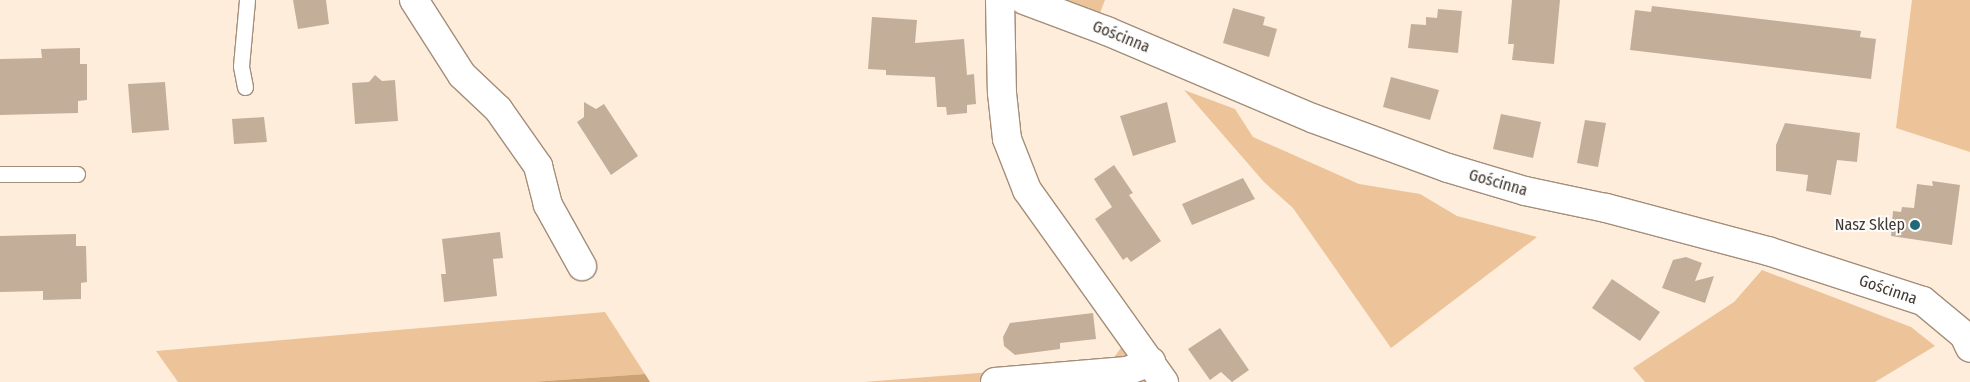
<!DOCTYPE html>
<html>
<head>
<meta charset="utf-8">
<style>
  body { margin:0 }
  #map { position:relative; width:1970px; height:382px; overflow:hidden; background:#ffeddb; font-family:"Fira Sans Condensed",sans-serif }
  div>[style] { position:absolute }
  .green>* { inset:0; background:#edc399 }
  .forest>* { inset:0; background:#cca174 }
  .building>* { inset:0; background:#c3ae99 }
  .roads { filter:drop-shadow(1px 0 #a38e7a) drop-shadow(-1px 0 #a38e7a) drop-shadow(0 1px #a38e7a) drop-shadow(0 -1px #a38e7a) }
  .lane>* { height:15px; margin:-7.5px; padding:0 7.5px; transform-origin:7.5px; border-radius:7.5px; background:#fff }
  .street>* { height:28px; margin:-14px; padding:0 14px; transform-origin:14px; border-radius:14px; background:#fff }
  .dots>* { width:14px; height:14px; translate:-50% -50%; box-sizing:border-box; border:2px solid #fdfdfd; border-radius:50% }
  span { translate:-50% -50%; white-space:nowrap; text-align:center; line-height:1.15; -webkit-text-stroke:4px #fdfdfd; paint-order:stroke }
  .street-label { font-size:16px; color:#40372f }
  .poi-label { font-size:16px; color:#40372f }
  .right { translate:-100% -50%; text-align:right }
</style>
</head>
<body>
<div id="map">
  <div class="green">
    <i style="clip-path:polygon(1065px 0,1105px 0,1100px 13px)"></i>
    <i style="clip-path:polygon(1912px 0,1970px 0,1970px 152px,1896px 128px)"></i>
    <i style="clip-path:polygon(1184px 90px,1235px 109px,1253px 137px,1359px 184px,1420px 194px,1457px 216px,1537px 237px,1391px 348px,1293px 208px,1264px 182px)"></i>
    <i style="clip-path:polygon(1762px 270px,1911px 327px,1935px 346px,1875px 382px,1645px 382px,1633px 368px,1734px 302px)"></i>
    <i style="clip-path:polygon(605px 312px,645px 374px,532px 382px,178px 382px,156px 351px)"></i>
    <i style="clip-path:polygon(1128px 338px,1159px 382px,863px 382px,1110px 363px)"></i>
  </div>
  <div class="forest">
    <i style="clip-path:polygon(645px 374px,650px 382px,532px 382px)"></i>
  </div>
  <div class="building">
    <i style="clip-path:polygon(293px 0,326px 0,329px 24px,298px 29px)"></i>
    <i style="clip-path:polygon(1512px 0,1560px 0,1554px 64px,1512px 60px,1514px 44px,1508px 44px)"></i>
    <i style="clip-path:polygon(1652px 6px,1861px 31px,1860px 37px,1876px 39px,1871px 79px,1630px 50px,1635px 10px,1651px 12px)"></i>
    <i style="clip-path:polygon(1233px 8px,1265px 17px,1263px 25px,1277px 29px,1269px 57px,1223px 43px)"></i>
    <i style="clip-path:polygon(1438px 9px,1462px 11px,1458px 53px,1408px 48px,1411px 24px,1426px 25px,1426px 17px,1437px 18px)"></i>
    <i style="clip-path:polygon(872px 17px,917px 20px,915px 43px,964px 39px,967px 75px,974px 74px,976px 104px,967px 105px,967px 113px,947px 115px,946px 107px,937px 107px,935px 77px,886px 75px,886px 70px,868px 69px)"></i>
    <i style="clip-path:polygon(80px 48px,80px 64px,87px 64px,87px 100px,78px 101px,78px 113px,0 115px,0 59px,42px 58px,41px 49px)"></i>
    <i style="clip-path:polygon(375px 75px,382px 81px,395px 80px,398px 121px,355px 124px,352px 83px,369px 82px)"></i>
    <i style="clip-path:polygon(1391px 77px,1439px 90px,1430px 120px,1383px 107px)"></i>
    <i style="clip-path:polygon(165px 82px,169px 130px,132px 133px,128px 84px)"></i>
    <i style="clip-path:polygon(584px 102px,596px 109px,604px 104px,638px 156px,611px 175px,577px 122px,584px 117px)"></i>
    <i style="clip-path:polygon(1167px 102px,1176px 142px,1133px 156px,1120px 116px)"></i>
    <i style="clip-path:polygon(1501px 114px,1541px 122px,1533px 158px,1493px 149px)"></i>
    <i style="clip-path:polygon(264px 117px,267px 142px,234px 144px,232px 119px)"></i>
    <i style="clip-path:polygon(1585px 120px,1606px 123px,1598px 167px,1577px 163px)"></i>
    <i style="clip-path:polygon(1785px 123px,1860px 133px,1857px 162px,1837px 160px,1831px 195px,1806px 191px,1808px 175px,1776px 171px,1776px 145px)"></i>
    <i style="clip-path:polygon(1114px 165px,1133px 193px,1129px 195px,1161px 241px,1131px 262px,1127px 257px,1123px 260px,1095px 219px,1112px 207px,1094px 179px)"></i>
    <i style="clip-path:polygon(1243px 178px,1255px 199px,1192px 225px,1182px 204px)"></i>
    <i style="clip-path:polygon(1932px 181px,1960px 185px,1952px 245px,1891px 236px,1893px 211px,1901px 212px,1902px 207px,1914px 208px,1917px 184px,1933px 186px)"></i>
    <i style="clip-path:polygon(500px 232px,503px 258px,493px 259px,497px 296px,444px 302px,441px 274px,446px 274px,442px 239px)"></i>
    <i style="clip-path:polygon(76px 234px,76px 246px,86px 246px,87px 282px,81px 283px,81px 299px,43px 300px,43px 291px,0 292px,0 236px)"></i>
    <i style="clip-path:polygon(1686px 257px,1702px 263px,1695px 281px,1714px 276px,1705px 303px,1662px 288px,1673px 260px)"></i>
    <i style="clip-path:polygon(1612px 279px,1660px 312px,1640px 341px,1592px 308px)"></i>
    <i style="clip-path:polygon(1093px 313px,1096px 339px,1060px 343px,1060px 349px,1015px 355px,1004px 346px,1003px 337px,1010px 323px)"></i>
    <i style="clip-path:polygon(1220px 328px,1249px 370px,1232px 382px,1221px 372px,1210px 380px,1188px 349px)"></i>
  </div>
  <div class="roads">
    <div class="lane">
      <i style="left:245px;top:87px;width:21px;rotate:-101deg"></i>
      <i style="left:241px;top:66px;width:66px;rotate:-84.8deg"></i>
      <i style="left:0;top:174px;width:77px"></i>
    </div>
    <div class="street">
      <i style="left:414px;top:0;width:89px;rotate:57.4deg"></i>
      <i style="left:462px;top:75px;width:50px;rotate:43.4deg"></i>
      <i style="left:498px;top:109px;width:70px;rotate:54.9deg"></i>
      <i style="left:538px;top:166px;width:40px;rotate:75.6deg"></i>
      <i style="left:548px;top:205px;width:70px;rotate:60.9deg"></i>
      <i style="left:1000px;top:0;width:93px;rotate:88.8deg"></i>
      <i style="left:1002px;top:93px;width:46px;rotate:83.8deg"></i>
      <i style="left:1007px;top:139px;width:55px;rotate:68.6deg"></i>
      <i style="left:1027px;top:190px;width:236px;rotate:54.5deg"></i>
      <i style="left:1024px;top:0;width:89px;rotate:20.5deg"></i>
      <i style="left:1107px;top:31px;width:223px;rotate:23deg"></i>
      <i style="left:1312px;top:118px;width:145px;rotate:20.2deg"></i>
      <i style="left:1448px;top:168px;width:80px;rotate:16.6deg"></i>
      <i style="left:1525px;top:191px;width:83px;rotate:11.9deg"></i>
      <i style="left:1606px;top:208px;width:168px;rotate:14.9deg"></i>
      <i style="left:1768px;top:251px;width:163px;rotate:17.9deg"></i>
      <i style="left:1923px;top:301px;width:53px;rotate:39.7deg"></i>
      <i style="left:1964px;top:335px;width:14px;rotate:65deg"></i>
      <i style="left:995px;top:382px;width:132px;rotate:-4.8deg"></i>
      <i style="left:1127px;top:371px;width:26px;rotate:-21deg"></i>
    </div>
  </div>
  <div class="dots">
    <i style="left:1915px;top:225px;background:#236879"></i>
  </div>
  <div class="street-label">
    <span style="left:1121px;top:37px;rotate:22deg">Gościnna</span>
    <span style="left:1498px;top:183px;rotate:16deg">Gościnna</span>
    <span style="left:1888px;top:290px;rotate:19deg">Gościnna</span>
  </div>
  <div class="poi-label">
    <span class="right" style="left:1905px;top:225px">Nasz Sklep</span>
  </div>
</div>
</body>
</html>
